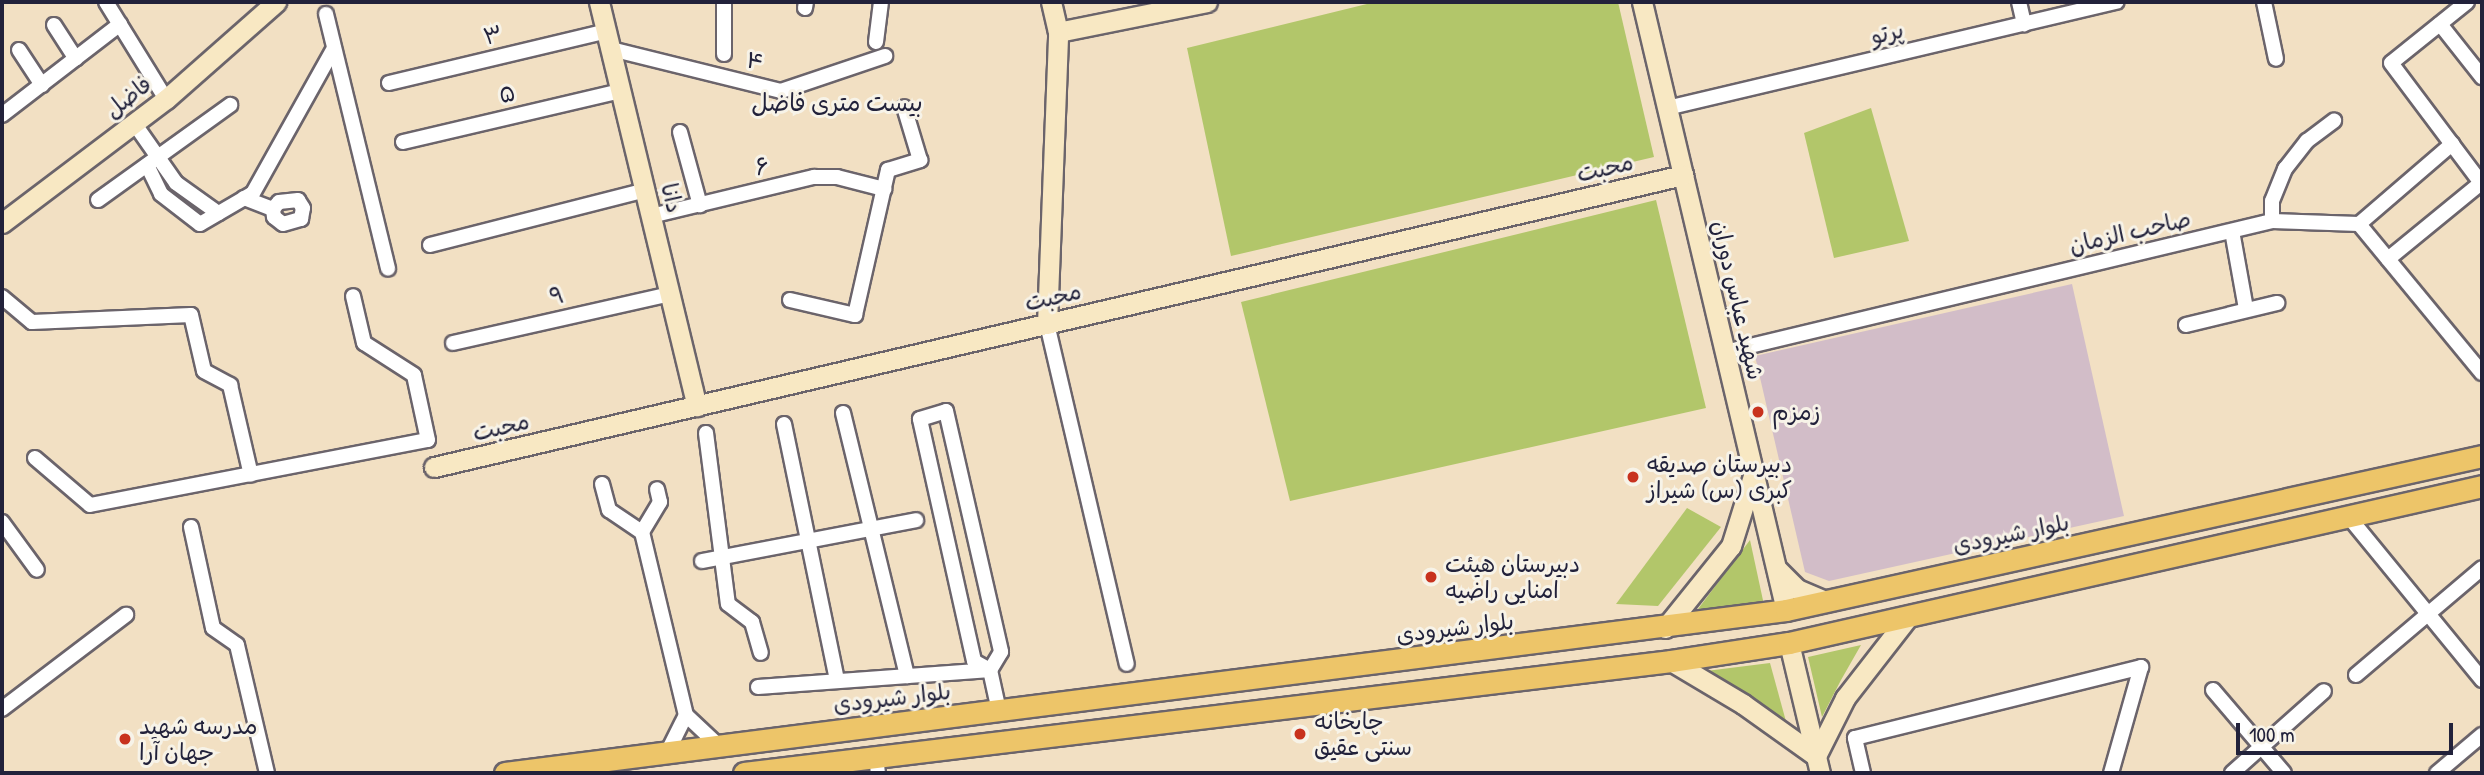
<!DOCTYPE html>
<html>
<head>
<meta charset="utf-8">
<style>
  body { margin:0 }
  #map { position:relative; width:2484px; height:775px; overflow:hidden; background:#f2e0c3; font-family:"Patrick Hand","Playpen Sans Arabic",sans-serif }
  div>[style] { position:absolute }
  .industrial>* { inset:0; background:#d2bdc8 }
  .green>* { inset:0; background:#b2c66a }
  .roads { filter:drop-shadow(2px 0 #6b646b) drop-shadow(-2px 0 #6b646b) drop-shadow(0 2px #6b646b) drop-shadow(0 -2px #6b646b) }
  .street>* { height:14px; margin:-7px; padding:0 7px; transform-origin:7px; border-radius:7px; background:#fff }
  .secondary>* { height:19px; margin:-9.5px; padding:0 9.5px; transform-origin:9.5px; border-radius:9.5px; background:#f8e8c3 }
  .primary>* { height:21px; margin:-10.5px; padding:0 10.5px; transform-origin:10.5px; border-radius:10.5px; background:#edc569 }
  .dots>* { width:19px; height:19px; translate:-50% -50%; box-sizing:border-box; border:4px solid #f7f3e8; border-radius:50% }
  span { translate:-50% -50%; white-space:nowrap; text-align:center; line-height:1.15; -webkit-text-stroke:6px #f7f3e8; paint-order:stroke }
  .street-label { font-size:23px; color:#22223b }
  .poi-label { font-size:23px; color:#22223b }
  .left { translate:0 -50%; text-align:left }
  .neighbourhood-label { font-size:24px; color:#22223b }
  .frame { position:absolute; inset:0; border:4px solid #22223b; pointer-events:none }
  .scale { position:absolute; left:2236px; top:723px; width:217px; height:32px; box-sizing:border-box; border:4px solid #22223b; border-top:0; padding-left:9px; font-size:21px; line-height:24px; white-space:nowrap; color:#22223b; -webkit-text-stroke:5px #f7f3e8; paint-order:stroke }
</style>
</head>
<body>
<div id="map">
  <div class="industrial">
    <i style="clip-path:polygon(2072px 284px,2124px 516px,1829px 581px,1805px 572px,1755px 356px)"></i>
  </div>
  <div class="green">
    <i style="clip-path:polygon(1375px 2px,1618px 2px,1654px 157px,1231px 256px,1187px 48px)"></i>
    <i style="clip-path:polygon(1871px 108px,1909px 241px,1834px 258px,1804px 133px)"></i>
    <i style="clip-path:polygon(1656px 200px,1706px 408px,1290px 501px,1241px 302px)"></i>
    <i style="clip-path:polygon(1687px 508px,1721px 527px,1658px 606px,1616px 604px)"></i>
    <i style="clip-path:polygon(1750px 540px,1764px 605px,1695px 613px)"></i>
    <i style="clip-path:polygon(1861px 645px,1841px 680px,1822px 717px,1808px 657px)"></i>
    <i style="clip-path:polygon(1770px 663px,1787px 725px,1706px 671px)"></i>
  </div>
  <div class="roads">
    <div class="street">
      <i style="left:106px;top:2px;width:114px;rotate:58.3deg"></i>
      <i style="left:2019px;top:2px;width:23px;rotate:77deg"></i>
      <i style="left:2264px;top:2px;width:58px;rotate:78.1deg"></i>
      <i style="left:2467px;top:2px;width:97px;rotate:141.2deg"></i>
      <i style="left:2391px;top:63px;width:151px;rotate:53.1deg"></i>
      <i style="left:805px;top:8px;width:6px;rotate:-81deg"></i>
      <i style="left:326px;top:14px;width:262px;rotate:76.3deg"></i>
      <i style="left:2440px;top:24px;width:68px;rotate:51.6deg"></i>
      <i style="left:54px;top:25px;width:40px;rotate:57.1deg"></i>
      <i style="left:876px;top:42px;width:40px;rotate:-82.9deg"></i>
      <i style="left:611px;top:49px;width:175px;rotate:13.9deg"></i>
      <i style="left:781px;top:91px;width:110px;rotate:-18.6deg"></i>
      <i style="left:19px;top:50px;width:42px;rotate:56.7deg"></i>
      <i style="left:724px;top:54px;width:52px;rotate:-90deg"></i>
      <i style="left:389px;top:83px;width:224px;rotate:-13.4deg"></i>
      <i style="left:1667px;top:108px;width:462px;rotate:-13.3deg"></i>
      <i style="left:2px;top:115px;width:149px;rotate:-37.6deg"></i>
      <i style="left:134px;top:123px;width:73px;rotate:55deg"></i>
      <i style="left:176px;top:183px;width:52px;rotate:35.5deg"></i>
      <i style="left:680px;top:132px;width:76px;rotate:74.7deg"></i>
      <i style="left:403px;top:142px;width:224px;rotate:-13.2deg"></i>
      <i style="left:147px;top:165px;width:32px;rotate:64deg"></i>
      <i style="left:161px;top:194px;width:49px;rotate:37.6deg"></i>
      <i style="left:200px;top:224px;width:61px;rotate:-30.3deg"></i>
      <i style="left:253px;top:193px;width:166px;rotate:-60.8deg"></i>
      <i style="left:244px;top:198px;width:31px;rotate:21deg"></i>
      <i style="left:273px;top:209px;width:8px;rotate:83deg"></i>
      <i style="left:274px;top:217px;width:11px;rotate:38deg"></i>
      <i style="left:283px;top:224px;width:19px;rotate:-16deg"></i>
      <i style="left:301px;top:219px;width:11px;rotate:-80deg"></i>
      <i style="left:303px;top:208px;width:9px;rotate:-122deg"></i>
      <i style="left:298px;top:200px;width:19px;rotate:174deg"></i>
      <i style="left:279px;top:202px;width:9px;rotate:131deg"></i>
      <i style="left:98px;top:200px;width:163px;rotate:-35.7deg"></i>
      <i style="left:651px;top:216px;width:168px;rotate:-13.5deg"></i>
      <i style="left:814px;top:177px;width:23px"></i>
      <i style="left:837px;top:177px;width:49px;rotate:14.3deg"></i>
      <i style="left:2272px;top:221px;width:20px;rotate:-90deg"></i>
      <i style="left:2272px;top:201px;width:35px;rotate:-68deg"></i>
      <i style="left:2285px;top:169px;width:36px;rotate:-52deg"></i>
      <i style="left:2307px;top:141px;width:34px;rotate:-37deg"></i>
      <i style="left:2359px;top:224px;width:123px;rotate:-40.7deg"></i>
      <i style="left:2232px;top:231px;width:79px;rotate:79.8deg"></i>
      <i style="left:430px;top:245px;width:222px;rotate:-14.3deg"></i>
      <i style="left:2388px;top:259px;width:120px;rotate:-39.3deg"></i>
      <i style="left:2px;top:297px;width:39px;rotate:40deg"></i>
      <i style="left:32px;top:322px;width:159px;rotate:-2.5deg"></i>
      <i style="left:191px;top:315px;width:57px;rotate:76.9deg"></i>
      <i style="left:204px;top:371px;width:30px;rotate:28deg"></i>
      <i style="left:230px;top:385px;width:92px;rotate:76.9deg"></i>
      <i style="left:790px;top:300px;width:67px;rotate:13deg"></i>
      <i style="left:855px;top:315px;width:149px;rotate:-77.2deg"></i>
      <i style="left:888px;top:170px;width:34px;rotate:-17deg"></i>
      <i style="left:920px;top:160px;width:55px;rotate:-106.8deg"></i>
      <i style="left:1047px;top:324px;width:349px;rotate:76.8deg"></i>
      <i style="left:2186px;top:325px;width:94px;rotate:-13.6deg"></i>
      <i style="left:453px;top:343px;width:222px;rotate:-12.7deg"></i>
      <i style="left:1725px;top:352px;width:562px;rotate:-13.47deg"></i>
      <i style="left:2272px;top:221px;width:87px;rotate:2deg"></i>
      <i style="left:2359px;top:224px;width:193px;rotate:50.5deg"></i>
      <i style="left:946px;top:411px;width:247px;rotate:77.1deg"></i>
      <i style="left:1001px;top:652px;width:21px;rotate:121deg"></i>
      <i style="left:990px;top:670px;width:18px;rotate:-151deg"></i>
      <i style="left:974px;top:661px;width:248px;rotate:-102.6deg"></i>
      <i style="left:920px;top:419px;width:27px;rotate:-17deg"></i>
      <i style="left:843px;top:413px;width:271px;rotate:76.3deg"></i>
      <i style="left:784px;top:424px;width:262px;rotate:78.3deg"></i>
      <i style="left:706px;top:433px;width:172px;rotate:82.7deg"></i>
      <i style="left:728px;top:604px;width:30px;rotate:37deg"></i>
      <i style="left:752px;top:622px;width:32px;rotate:74deg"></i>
      <i style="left:35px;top:458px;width:72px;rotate:40.5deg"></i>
      <i style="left:90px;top:505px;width:344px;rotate:-10.9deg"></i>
      <i style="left:428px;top:440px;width:66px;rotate:-102.2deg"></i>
      <i style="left:414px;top:375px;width:59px;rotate:-147.4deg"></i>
      <i style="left:364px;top:343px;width:48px;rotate:-103.2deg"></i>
      <i style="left:602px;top:484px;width:27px;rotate:75deg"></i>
      <i style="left:609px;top:510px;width:40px;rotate:34deg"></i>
      <i style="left:642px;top:532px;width:35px;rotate:-59deg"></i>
      <i style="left:660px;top:502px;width:13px;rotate:-103deg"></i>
      <i style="left:2348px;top:516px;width:212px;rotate:50.7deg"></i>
      <i style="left:2px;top:522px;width:59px;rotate:53.9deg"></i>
      <i style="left:191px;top:527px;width:103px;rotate:77.7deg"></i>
      <i style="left:213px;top:628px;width:29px;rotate:35deg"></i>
      <i style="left:237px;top:645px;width:131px;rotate:76.8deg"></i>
      <i style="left:642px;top:532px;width:188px;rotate:76.5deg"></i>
      <i style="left:702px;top:561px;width:218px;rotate:-10.8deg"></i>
      <i style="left:2356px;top:675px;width:165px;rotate:-40.3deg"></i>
      <i style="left:758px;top:687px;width:233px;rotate:-4.2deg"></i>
      <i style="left:990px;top:670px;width:42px;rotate:77.6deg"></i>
      <i style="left:2213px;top:690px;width:109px;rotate:49.5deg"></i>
      <i style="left:2px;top:709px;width:156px;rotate:-37.2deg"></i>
      <i style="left:667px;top:753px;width:42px;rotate:-63.4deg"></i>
      <i style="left:686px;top:715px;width:45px;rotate:43.2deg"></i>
      <i style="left:876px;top:757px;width:16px;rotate:83deg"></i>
      <i style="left:1863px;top:773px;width:36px;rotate:-103deg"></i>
      <i style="left:1855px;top:738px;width:295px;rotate:-13.9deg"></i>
      <i style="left:2141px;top:667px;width:110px;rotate:105.8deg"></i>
      <i style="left:2232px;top:773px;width:123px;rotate:-41.7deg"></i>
      <i style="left:2437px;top:773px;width:59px;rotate:-40.2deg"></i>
    </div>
    <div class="secondary">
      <i style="left:599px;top:2px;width:416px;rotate:76.4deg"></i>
      <i style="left:1642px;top:2px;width:625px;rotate:76.68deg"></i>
      <i style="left:1058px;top:32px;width:152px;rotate:-11.4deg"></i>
      <i style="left:2px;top:223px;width:206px;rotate:-37.1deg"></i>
      <i style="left:166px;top:99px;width:147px;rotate:-41.4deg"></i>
      <i style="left:1047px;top:324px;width:292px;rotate:-87.8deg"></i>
      <i style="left:1058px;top:32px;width:31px;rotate:-103deg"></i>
      <i style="left:434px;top:467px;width:1283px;rotate:-13.16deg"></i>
      <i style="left:1777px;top:569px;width:28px;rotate:45deg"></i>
      <i style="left:1797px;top:589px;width:30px;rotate:23deg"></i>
      <i style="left:1665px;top:628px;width:105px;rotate:-51.2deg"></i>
      <i style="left:1731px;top:546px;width:73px;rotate:-72.6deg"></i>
      <i style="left:1789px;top:643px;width:134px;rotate:76.6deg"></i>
      <i style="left:1671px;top:661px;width:84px;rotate:30.8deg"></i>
      <i style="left:1743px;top:704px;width:90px;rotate:35.5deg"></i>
      <i style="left:1816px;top:756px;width:65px;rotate:-63.4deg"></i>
      <i style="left:1845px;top:698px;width:103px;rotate:-52.1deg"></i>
    </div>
    <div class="primary">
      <i style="left:505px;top:773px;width:1291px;rotate:-7.25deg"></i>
      <i style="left:1786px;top:610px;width:713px;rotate:-12.48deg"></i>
      <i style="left:744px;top:773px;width:934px;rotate:-6.89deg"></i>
      <i style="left:1671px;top:661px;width:119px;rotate:-8.7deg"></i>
      <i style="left:1789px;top:643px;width:711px;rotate:-12.76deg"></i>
    </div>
  </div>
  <div class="dots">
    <i style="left:1758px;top:412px;background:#c8321e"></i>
    <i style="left:1633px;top:477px;background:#c8321e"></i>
    <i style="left:1431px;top:577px;background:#c8321e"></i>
    <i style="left:1300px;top:734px;background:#c8321e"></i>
    <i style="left:125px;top:739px;background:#c8321e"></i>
  </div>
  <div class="street-label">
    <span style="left:1887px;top:33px;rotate:-13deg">پرتو</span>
    <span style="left:493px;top:35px;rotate:-13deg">۳</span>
    <span style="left:755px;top:61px;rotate:14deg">۴</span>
    <span style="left:507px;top:94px;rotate:-13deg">۵</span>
    <span style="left:128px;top:97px;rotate:-38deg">فاضل</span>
    <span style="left:762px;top:166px;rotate:-13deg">۶</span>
    <span style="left:1605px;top:168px;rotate:-13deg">محبت</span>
    <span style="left:672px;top:198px;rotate:76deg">دانا</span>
    <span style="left:2130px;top:232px;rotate:-13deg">صاحب الزمان</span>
    <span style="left:557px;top:296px;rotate:-13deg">۹</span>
    <span style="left:1053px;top:297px;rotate:-13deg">محبت</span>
    <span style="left:1738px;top:300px;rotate:77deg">شهید عباس دوران</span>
    <span style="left:501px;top:427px;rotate:-13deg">محبت</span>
    <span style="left:2011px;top:534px;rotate:-12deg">بلوار شیرودی</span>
    <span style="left:1455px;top:628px;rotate:-7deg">بلوار شیرودی</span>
    <span style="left:892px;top:698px;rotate:-7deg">بلوار شیرودی</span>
  </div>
  <div class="poi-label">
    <span class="left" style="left:1772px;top:412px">زمزم</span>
    <span class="left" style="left:1647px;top:477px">دبیرستان صدیقه<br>کبری (س) شیراز</span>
    <span class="left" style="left:1445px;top:577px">دبیرستان هیئت<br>امنایی راضیه</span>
    <span class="left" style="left:1314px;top:734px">چایخانه<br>سنتی عقیق</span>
    <span class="left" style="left:139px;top:739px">مدرسه شهید<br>جهان آرا</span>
  </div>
  <div class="neighbourhood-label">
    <span style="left:837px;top:103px">بیست متری فاضل</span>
  </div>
  <div class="frame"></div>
  <div class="scale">100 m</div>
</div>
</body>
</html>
